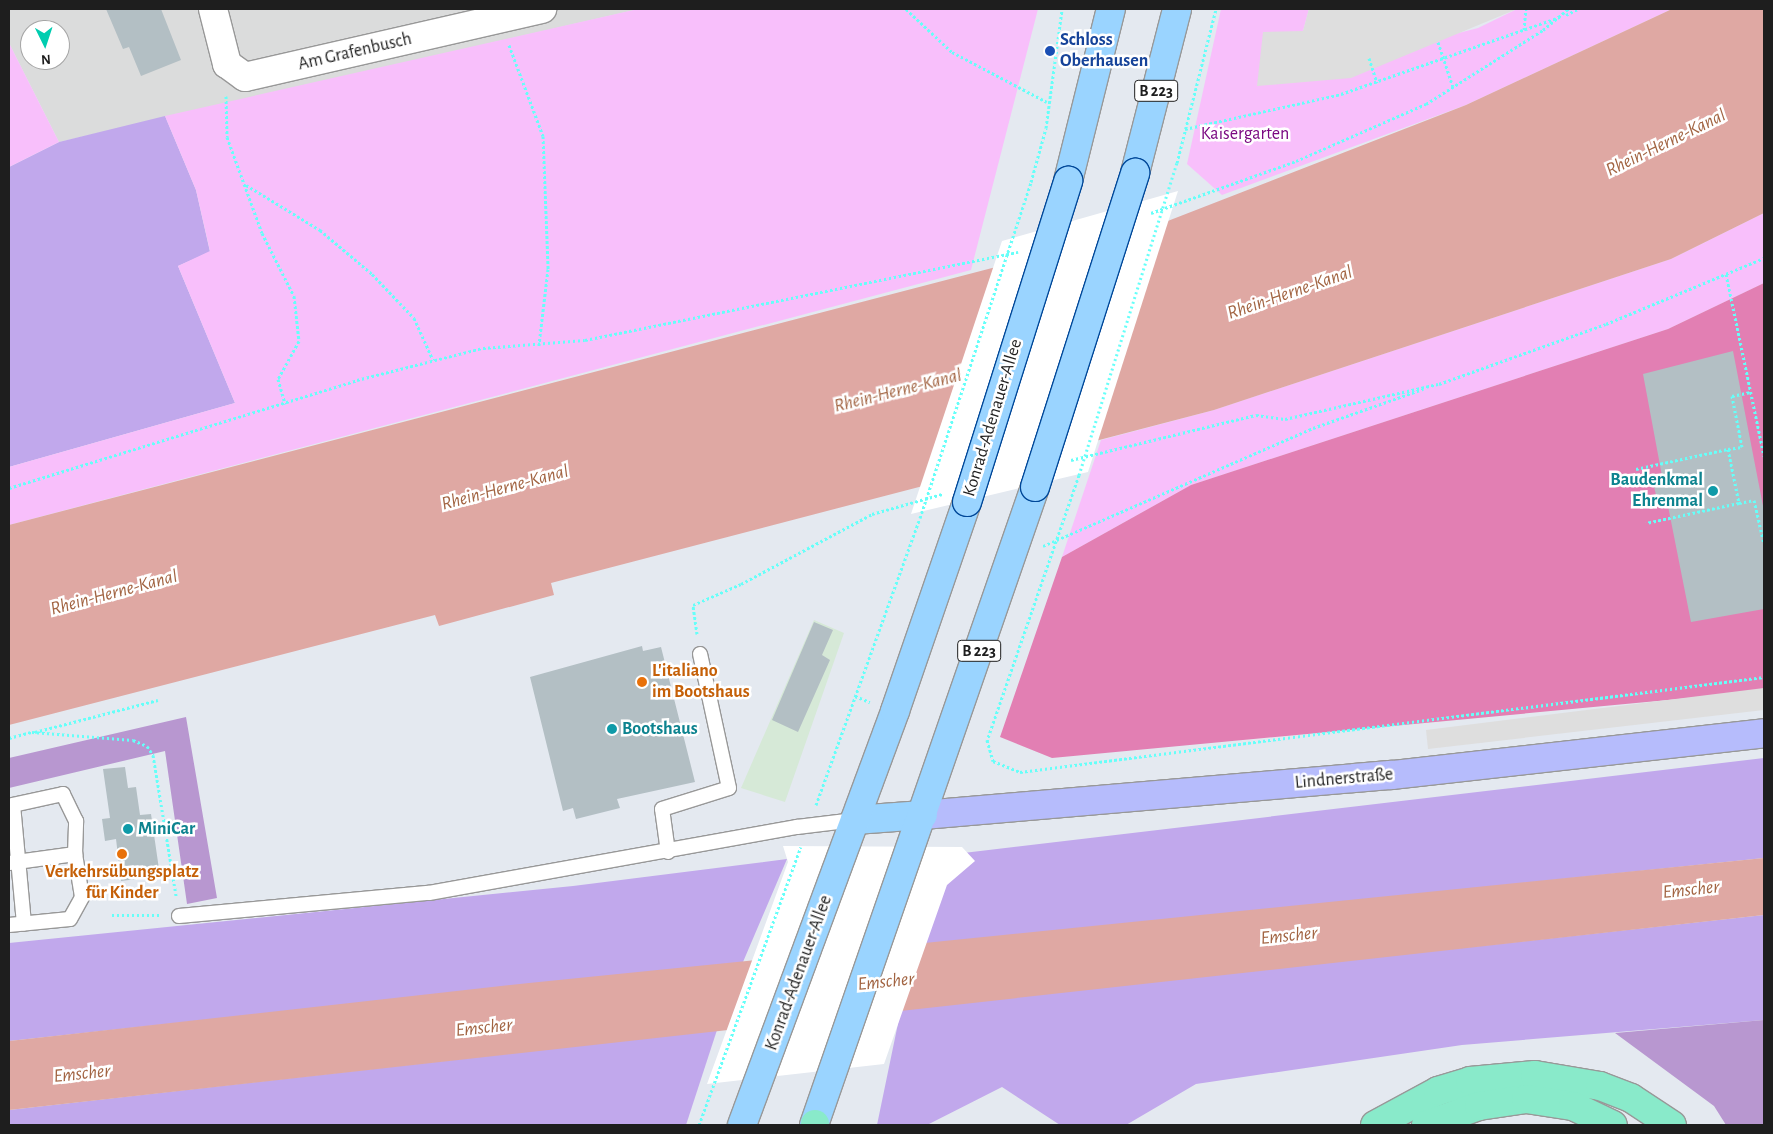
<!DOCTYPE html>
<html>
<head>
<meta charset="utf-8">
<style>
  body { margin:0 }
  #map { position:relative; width:1773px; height:1134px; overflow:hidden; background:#e4e9f0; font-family:"Alegreya Sans",sans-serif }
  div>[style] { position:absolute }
  .residential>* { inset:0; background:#dbdcdc }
  .industrial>* { inset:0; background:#d6e9d7 }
  .grass>* { inset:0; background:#c1a8ec }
  .forest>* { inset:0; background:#b897d0 }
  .park>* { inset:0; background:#f8bffb }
  .pitch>* { inset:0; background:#e27fb3 }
  .parking>* { inset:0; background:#dedede }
  .water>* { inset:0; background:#dfa8a3 }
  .pier>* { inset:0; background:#fff }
  .building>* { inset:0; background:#b3bfc4 }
  .path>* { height:3px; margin-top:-1.5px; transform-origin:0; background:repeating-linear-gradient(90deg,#66fff9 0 2.5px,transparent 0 5px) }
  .roads { filter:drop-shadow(1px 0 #989898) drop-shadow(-1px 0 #989898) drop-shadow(0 1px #989898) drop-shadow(0 -1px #989898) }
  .lane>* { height:14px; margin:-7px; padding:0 7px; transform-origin:7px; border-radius:7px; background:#fff }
  .street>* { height:28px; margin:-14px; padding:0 14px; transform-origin:14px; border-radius:14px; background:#fff }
  .secondary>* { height:28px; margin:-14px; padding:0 14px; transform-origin:14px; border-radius:14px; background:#b6bcfc }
  .primary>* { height:28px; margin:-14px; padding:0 14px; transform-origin:14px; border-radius:14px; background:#9ad4ff }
  .highway>* { height:28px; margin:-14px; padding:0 14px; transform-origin:14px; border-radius:14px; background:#89eaca }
  .path-bridge>* { height:3px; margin-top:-1.5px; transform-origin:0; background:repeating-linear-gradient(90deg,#66fff9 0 2.5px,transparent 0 5px) }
  .bridges { filter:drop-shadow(1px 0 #004899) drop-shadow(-1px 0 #004899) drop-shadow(0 1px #004899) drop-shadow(0 -1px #004899) }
  .primary-bridge>* { height:28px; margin:-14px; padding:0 14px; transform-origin:14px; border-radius:14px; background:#9ad4ff }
  .dots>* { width:14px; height:14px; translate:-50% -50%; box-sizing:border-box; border:2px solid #fff; border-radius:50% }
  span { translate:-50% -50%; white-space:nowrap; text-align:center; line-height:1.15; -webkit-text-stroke:5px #fff; paint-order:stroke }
  .shield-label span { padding:1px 4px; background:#fff; border:1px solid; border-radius:4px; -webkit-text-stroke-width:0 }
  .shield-label { font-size:16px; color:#1e1e1e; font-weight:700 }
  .transit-label { font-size:18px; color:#164399; font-weight:700 }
  .left { translate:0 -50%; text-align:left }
  .street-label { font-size:18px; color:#1e1e1e }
  .park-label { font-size:18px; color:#7a0881 }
  .culture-label { font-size:18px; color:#0d838f; font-weight:700 }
  .right { translate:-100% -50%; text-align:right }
  .food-label { font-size:18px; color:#c56008; font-weight:700 }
  .water-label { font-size:19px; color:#a26442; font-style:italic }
  .frame { position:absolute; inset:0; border:10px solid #1e1e1e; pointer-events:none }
  .north { position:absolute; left:20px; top:20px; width:50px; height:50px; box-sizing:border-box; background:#fff; border:1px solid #a5a5a5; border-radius:50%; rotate:176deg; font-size:14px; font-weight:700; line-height:20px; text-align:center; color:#1e1e1e }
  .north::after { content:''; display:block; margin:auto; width:18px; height:22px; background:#00cdb0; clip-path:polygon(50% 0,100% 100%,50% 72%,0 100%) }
</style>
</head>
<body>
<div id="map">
  <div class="residential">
    <i style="clip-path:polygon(evenodd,9px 9px,639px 9px,59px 142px,9px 43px,9px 9px,30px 30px,60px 30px,60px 60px,30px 60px,30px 30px)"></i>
  </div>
  <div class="industrial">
    <i style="clip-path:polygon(814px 620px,844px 633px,785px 802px,741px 788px)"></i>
  </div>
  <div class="grass">
    <i style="clip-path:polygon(165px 116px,196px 190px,210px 252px,178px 266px,235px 403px,9px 467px,9px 167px,59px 142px)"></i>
    <i style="clip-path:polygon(1764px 758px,1764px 858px,925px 945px,955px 854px)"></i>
    <i style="clip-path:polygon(787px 859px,743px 962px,9px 1041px,9px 943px,573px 886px)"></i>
    <i style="clip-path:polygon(1764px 915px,1764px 1020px,1462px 1045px,1196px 1084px,1126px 1125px,1060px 1125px,1002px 1087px,927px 1125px,877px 1125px,901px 1009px)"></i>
    <i style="clip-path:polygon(717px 1030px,686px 1125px,9px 1125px,9px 1110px)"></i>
  </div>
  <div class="forest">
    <i style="clip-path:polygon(186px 717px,217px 898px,187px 904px,165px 751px,9px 788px,9px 758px)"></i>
    <i style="clip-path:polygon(1764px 1020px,1764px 1125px,1726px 1125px,1714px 1106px,1615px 1033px)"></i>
  </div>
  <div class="park">
    <i style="clip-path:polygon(638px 9px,1038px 9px,971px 270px,9px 525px,9px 467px,235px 403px,178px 266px,210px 251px,196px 190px,165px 116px)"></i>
    <i style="clip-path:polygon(1221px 9px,1309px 9px,1303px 31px,1257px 85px,1478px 28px,1517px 9px,1672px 9px,1466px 105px,1222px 195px,1187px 164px)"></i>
    <i style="clip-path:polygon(9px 43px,59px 142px,9px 167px)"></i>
    <i style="clip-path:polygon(1764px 213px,1764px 283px,1668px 329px,1191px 485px,1062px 557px,1101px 440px,1214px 410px,1671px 259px)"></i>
  </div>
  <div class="pitch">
    <i style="clip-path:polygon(1764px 283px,1764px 691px,1052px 758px,1000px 737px,1062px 557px,1191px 485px,1668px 329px)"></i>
  </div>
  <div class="parking">
    <i style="clip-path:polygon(1309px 9px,1517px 9px,1351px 78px,1257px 86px,1263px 32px,1303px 31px)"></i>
    <i style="clip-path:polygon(1764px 688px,1764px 710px,1428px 749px,1426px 730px)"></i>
  </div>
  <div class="water">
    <i style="clip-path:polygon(1672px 9px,1764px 9px,1764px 213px,1671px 259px,1214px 410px,551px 583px,554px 595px,439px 626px,435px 615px,9px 725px,9px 525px,1160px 224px,1466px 105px)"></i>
    <i style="clip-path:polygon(1764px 858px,1764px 915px,9px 1110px,9px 1041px,529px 983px)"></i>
  </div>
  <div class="pier">
    <i style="clip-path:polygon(1178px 191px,1088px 472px,911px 514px,1002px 241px)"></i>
    <i style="clip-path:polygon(783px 846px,962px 847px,975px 861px,947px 885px,884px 1064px,707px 1084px,788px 862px)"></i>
  </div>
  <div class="building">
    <i style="clip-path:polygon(106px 9px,161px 9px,181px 60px,141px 76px,129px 47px,123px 49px)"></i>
    <i style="clip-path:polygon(1733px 351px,1764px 511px,1764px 609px,1691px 622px,1668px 506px,1659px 508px,1652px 478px,1662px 476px,1643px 374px)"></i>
    <i style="clip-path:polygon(814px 622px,833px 630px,822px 655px,830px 660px,798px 732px,772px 720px)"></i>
    <i style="clip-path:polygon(642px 646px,643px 651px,661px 647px,695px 782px,617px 799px,620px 808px,576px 819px,573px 808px,563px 811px,530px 677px)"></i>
    <i style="clip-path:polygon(125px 767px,128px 788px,136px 787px,140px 815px,151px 814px,160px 876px,121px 881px,116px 839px,105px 841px,102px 819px,110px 818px,103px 769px)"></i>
  </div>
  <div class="path">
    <i style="left:906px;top:9px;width:63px;rotate:43.1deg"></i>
    <i style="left:952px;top:52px;width:107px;rotate:27.8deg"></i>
    <i style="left:1566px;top:15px;width:13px;rotate:-27deg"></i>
    <i style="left:1524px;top:30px;width:21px;rotate:-85deg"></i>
    <i style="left:1438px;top:42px;width:47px;rotate:71.6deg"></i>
    <i style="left:509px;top:45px;width:97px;rotate:69.5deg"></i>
    <i style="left:543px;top:136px;width:133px;rotate:87.8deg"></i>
    <i style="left:548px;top:269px;width:77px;rotate:96.8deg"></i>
    <i style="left:1369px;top:58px;width:26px;rotate:72deg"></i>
    <i style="left:226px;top:96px;width:41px;rotate:88.6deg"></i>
    <i style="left:227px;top:137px;width:102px;rotate:70deg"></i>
    <i style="left:262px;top:233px;width:71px;rotate:63.1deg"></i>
    <i style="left:294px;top:296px;width:45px;rotate:83.7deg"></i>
    <i style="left:299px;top:341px;width:43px;rotate:118.9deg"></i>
    <i style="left:278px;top:379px;width:26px;rotate:74deg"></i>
    <i style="left:1185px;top:129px;width:160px;rotate:-12.6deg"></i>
    <i style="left:1341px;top:94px;width:232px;rotate:-19.4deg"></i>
    <i style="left:1177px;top:163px;width:159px;rotate:-75.8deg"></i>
    <i style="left:1031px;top:182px;width:56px;rotate:-74.5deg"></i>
    <i style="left:1046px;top:128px;width:120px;rotate:-82.3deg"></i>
    <i style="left:246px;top:185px;width:87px;rotate:31.3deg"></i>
    <i style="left:320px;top:230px;width:68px;rotate:40.2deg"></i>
    <i style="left:372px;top:274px;width:61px;rotate:46.3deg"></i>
    <i style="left:414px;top:318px;width:46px;rotate:65.7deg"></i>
    <i style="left:1151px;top:213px;width:154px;rotate:-19.7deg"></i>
    <i style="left:1296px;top:161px;width:142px;rotate:-23.7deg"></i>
    <i style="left:1426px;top:104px;width:138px;rotate:-32.3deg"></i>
    <i style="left:1543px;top:30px;width:33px;rotate:-40deg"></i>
    <i style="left:1726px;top:274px;width:186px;rotate:78.2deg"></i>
    <i style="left:1439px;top:384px;width:177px;rotate:-19.8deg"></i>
    <i style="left:1606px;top:324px;width:171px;rotate:-22.7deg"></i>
    <i style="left:1728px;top:449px;width:14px;rotate:-8deg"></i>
    <i style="left:1742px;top:447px;width:52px;rotate:-101.1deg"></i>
    <i style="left:1732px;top:396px;width:19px;rotate:-12deg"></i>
    <i style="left:1071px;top:460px;width:190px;rotate:-13.7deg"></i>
    <i style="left:1256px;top:415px;width:29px;rotate:8deg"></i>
    <i style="left:1285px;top:419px;width:157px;rotate:-12.9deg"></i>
    <i style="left:1636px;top:469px;width:94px;rotate:-12.3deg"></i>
    <i style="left:1728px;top:449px;width:55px;rotate:78.5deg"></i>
    <i style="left:1739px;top:503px;width:95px;rotate:167.9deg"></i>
    <i style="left:1079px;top:475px;width:281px;rotate:109.1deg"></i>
    <i style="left:987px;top:740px;width:22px;rotate:74deg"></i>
    <i style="left:993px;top:761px;width:29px;rotate:22deg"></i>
    <i style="left:1020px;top:772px;width:750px;rotate:-7.28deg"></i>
    <i style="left:9px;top:488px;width:364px;rotate:-17.2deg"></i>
    <i style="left:357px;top:380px;width:130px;rotate:-14.3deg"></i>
    <i style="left:483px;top:348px;width:102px;rotate:-4.5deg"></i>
    <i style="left:585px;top:340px;width:442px;rotate:-11.5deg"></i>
    <i style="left:1739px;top:503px;width:15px;rotate:-11deg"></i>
    <i style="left:1754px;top:500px;width:45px;rotate:77.2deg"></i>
    <i style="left:1043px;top:546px;width:295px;rotate:-23.6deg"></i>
    <i style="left:1313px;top:428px;width:117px;rotate:-19.5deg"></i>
    <i style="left:697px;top:634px;width:29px;rotate:-98deg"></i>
    <i style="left:693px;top:605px;width:52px;rotate:-23.6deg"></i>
    <i style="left:741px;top:584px;width:149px;rotate:-28.1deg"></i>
    <i style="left:872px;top:514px;width:73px;rotate:-15.9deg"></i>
    <i style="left:855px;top:696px;width:16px;rotate:22deg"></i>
    <i style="left:35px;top:732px;width:127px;rotate:-14.6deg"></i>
    <i style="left:9px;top:738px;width:24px;rotate:-15deg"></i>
    <i style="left:32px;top:732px;width:101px;rotate:4.5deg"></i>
    <i style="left:133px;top:740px;width:15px;rotate:23deg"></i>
    <i style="left:147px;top:746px;width:11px;rotate:56deg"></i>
    <i style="left:153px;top:755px;width:143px;rotate:80.7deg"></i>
    <i style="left:816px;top:805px;width:305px;rotate:-70.1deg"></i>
    <i style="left:112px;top:915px;width:48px"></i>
    <i style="left:699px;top:1125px;width:296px;rotate:-69.9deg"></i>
  </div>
  <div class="roads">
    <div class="lane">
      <i style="left:668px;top:852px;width:43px;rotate:-97.9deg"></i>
      <i style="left:662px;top:809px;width:70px;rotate:-17.4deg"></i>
      <i style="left:729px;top:788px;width:137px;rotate:-102.2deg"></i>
      <i style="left:9px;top:863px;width:67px;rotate:-7.8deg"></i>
      <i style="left:179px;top:916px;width:251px;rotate:-5.3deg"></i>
      <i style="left:429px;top:893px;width:374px;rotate:-10.2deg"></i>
      <i style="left:797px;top:827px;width:58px;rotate:-6.9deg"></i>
      <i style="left:9px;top:925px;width:61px;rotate:-5.6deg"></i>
      <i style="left:70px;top:919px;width:25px;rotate:-61deg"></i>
      <i style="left:82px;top:897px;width:44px;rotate:-99.2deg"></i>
      <i style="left:75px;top:854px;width:33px;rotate:-88deg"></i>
      <i style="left:76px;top:821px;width:30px;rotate:-116deg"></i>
      <i style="left:63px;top:794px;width:51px;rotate:167.6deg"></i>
      <i style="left:13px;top:805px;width:119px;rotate:84.7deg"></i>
    </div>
    <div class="street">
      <i style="left:213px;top:9px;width:57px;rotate:75.7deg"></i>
      <i style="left:227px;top:64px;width:22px;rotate:36deg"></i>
      <i style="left:245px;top:77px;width:305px;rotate:-12.9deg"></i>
    </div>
    <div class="secondary">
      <i style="left:923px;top:815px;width:471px;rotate:-4.9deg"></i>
      <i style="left:1392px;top:775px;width:374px;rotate:-6.4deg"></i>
    </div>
    <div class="primary">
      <i style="left:1135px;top:173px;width:169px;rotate:-75.6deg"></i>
      <i style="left:1068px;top:181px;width:177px;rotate:-76deg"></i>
      <i style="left:855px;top:820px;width:68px;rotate:-4.2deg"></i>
      <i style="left:742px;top:1125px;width:441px;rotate:-69.7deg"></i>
      <i style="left:895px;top:711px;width:221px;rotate:-71deg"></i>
      <i style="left:814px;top:1125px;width:675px;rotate:-70.89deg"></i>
    </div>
    <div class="highway">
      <i style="left:815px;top:1125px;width:1px;rotate:-90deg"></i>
      <i style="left:1375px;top:1125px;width:72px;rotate:-28.4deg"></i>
      <i style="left:1438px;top:1091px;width:34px;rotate:-17deg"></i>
      <i style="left:1470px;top:1081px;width:65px;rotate:-5.3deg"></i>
      <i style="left:1535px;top:1075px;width:66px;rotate:9.6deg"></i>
      <i style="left:1600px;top:1086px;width:33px;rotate:21deg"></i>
      <i style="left:1631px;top:1098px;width:49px;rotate:33.4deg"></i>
      <i style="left:1426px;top:1125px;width:56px;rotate:-19.7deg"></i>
      <i style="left:1479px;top:1106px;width:48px;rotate:-8.5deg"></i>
      <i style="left:1526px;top:1099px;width:48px;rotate:8.5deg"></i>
      <i style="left:1573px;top:1106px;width:44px;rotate:25.4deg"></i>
    </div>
  </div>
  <div class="path-bridge">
    <i style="left:1079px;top:475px;width:327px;rotate:-72.6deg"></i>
    <i style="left:920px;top:518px;width:354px;rotate:-71.7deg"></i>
  </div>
  <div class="bridges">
    <div class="primary-bridge">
      <i style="left:1035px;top:487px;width:330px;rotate:-72.3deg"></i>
      <i style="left:967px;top:502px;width:337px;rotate:-72.5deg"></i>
    </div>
  </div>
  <div class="dots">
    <i style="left:1050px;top:51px;background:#1a4fb4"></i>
    <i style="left:1713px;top:491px;background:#0f9aa8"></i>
    <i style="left:642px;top:682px;background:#e8710a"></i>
    <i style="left:612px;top:729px;background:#0f9aa8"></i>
    <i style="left:128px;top:829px;background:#0f9aa8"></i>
    <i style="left:122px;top:854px;background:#e8710a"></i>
  </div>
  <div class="shield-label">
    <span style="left:1156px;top:91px">B 223</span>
    <span style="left:979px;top:651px">B 223</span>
  </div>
  <div class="transit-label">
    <span class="left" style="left:1060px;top:51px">Schloss<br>Oberhausen</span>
  </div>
  <div class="street-label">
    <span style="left:355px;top:52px;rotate:-13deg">Am Grafenbusch</span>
    <span style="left:993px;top:418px;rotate:-73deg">Konrad-Adenauer-Allee</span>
    <span style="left:1344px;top:779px;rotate:-5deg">Lindnerstraße</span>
    <span style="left:799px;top:973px;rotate:-70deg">Konrad-Adenauer-Allee</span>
  </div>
  <div class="park-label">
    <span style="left:1245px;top:134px">Kaisergarten</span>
  </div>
  <div class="culture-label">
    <span class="right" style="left:1703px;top:491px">Baudenkmal<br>Ehrenmal</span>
    <span class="left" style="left:622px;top:729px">Bootshaus</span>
    <span class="left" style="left:138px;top:829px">MiniCar</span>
  </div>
  <div class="food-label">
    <span class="left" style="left:652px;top:682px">L'italiano<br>im Bootshaus</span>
    <span style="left:122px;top:883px">Verkehrsübungsplatz<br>für Kinder</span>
  </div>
  <div class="water-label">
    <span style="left:1666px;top:143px;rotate:-26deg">Rhein-Herne-Kanal</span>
    <span style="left:1290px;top:293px;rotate:-19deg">Rhein-Herne-Kanal</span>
    <span style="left:898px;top:391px;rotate:-14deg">Rhein-Herne-Kanal</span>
    <span style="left:505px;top:488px;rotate:-15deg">Rhein-Herne-Kanal</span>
    <span style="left:114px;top:593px;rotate:-15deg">Rhein-Herne-Kanal</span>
    <span style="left:1691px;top:890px;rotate:-6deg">Emscher</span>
    <span style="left:1289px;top:936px;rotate:-6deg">Emscher</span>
    <span style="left:886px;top:982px;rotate:-6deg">Emscher</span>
    <span style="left:484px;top:1028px;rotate:-6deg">Emscher</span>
    <span style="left:82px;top:1074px;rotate:-6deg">Emscher</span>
  </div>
  <div class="frame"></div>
  <div class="north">N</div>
</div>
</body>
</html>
